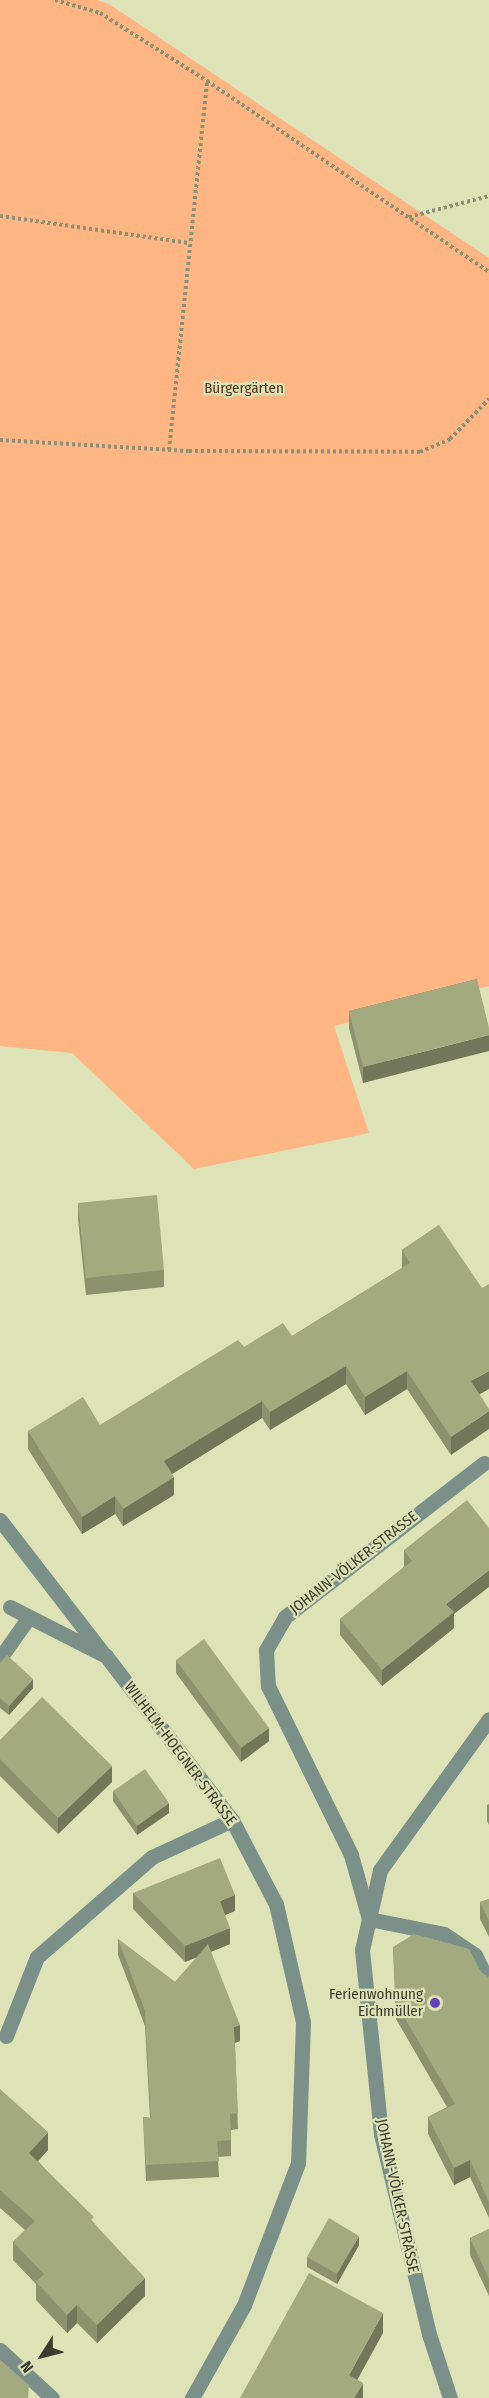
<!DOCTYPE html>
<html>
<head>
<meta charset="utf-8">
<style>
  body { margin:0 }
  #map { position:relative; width:489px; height:2398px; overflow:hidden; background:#dde2b7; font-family:"Fira Sans Condensed",sans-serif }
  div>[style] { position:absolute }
  .green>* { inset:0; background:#ffb584 }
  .path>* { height:4px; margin-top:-2px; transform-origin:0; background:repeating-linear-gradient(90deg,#8d9072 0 3px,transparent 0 6px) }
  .minor>* { height:15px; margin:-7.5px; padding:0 7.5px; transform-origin:7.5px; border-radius:7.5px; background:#7b9089 }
  .wall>* { inset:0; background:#8d926e }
  .shaded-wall>* { inset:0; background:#73775a }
  .building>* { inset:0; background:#a4aa80 }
  .dots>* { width:16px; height:16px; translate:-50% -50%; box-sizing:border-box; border:3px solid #dde2b7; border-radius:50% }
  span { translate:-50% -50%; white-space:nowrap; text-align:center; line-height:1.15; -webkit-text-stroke:4.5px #dde2b7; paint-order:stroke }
  .park-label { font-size:15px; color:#5a3317 }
  .street-label { font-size:15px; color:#3a3c2b }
  .poi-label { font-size:15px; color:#3a3c2b }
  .right { translate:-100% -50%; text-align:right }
  .north { position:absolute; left:12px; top:2326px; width:60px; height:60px; -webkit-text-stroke:4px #dde2b7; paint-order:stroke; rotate:234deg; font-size:16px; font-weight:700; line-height:24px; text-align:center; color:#3a3c2b }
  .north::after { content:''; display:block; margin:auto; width:21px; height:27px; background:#3a3c2b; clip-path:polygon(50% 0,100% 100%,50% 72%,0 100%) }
</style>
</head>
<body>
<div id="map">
  <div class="green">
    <i style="clip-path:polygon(0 0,97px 0,109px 4px,489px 258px,489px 986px,334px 1026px,369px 1133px,194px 1169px,72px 1053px,0 1046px)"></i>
  </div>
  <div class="path">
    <i style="left:55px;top:0;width:47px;rotate:16.1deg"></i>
    <i style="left:100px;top:13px;width:127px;rotate:32.4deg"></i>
    <i style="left:207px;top:81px;width:341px;rotate:34.1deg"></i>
    <i style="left:0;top:216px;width:191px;rotate:8.1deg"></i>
    <i style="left:409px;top:217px;width:83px;rotate:-14.7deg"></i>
    <i style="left:0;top:440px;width:189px;rotate:3.3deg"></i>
    <i style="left:189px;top:451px;width:231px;rotate:0.2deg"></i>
    <i style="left:420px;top:452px;width:33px;rotate:-23deg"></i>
    <i style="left:450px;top:439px;width:56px;rotate:-45.7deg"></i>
    <i style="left:169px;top:450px;width:371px;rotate:-84.1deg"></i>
  </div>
  <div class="minor">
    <i style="left:484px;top:1463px;width:252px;rotate:142.3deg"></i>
    <i style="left:285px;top:1617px;width:38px;rotate:120deg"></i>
    <i style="left:266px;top:1650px;width:36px;rotate:87deg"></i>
    <i style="left:268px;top:1686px;width:188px;rotate:63.8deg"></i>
    <i style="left:351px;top:1855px;width:66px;rotate:74.3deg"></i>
    <i style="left:369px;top:1919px;width:76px;rotate:11.3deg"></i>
    <i style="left:444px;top:1934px;width:37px;rotate:34deg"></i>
    <i style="left:475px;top:1955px;width:32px;rotate:64deg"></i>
    <i style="left:0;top:1520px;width:167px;rotate:52.3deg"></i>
    <i style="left:10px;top:1607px;width:108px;rotate:27deg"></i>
    <i style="left:106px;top:1656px;width:207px;rotate:52.5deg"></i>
    <i style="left:232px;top:1820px;width:95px;rotate:62.4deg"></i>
    <i style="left:276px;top:1904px;width:121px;rotate:77.1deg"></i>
    <i style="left:303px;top:2022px;width:141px;rotate:92deg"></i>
    <i style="left:298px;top:2163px;width:152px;rotate:110.8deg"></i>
    <i style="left:244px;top:2305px;width:107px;rotate:119.2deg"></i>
    <i style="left:0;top:1658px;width:50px;rotate:-54.7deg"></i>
    <i style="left:6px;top:2036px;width:85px;rotate:-68.6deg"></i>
    <i style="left:37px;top:1957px;width:152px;rotate:-41deg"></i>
    <i style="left:152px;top:1857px;width:88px;rotate:-24.8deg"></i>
    <i style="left:0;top:2350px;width:71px;rotate:42.7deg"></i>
    <i style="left:450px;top:2398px;width:67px;rotate:-108.2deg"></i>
    <i style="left:429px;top:2334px;width:206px;rotate:-103.5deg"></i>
    <i style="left:381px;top:2134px;width:185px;rotate:-95.9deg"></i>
    <i style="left:362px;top:1950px;width:82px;rotate:-77.3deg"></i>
    <i style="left:380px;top:1870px;width:186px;rotate:-54.2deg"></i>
  </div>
  <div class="wall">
    <i style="clip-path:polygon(477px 979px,363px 1083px,349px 1028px,349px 1011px)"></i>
    <i style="clip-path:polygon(78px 1203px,164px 1270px,164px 1287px,86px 1295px,78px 1219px)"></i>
    <i style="clip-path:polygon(439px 1225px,479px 1394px,451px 1455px,407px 1389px,365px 1415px,346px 1384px,270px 1430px,262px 1418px,172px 1474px,174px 1495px,123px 1526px,115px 1514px,82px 1534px,28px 1449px,28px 1431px,100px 1425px,244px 1347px,292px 1336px,402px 1268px,402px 1250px)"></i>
    <i style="clip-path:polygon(404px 1550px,454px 1614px,454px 1628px,382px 1686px,340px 1635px,340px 1619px,404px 1567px)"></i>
    <i style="clip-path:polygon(176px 1660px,269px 1741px,241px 1762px,176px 1673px)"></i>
    <i style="clip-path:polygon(0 1663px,33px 1688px,9px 1715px,0 1708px)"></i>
    <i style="clip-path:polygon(0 1740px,112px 1782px,58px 1834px,0 1776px)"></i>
    <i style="clip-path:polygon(113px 1791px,169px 1813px,137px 1835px,113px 1801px)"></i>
    <i style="clip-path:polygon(489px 1804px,489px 1825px,487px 1821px,487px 1805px)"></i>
    <i style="clip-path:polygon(133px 1893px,235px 1911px,225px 1915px,230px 1944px,211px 1952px,240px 2041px,235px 2043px,238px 2129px,231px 2130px,231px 2156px,218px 2157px,219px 2177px,146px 2181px,143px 2117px,150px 2118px,145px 2026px,118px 1955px,118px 1939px,175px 1982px,197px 1957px,185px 1962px,133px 1909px)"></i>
    <i style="clip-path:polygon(489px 1899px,489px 1937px,480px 1919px,480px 1902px)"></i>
    <i style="clip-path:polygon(393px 1947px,481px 1972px,488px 1977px,489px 1976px,489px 2218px,470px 2177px,454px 2185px,428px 2134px,428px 2117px,447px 2107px,396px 2019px)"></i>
    <i style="clip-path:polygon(0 2089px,48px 2150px,38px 2161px,94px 2223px,145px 2296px,97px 2343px,77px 2323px,67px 2333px,36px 2300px,36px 2284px,13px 2260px,13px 2242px,25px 2230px,0 2208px)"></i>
    <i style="clip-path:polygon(489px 2229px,489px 2296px,470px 2255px,470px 2238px)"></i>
    <i style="clip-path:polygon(359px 2245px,337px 2284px,307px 2267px,307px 2257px)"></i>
  </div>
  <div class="shaded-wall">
    <i style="clip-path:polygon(489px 1035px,489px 1051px,363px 1083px,363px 1067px)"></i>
    <i style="clip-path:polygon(346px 1366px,346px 1384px,270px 1430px,270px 1412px)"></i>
    <i style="clip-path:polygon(407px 1371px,407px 1389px,365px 1415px,365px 1397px)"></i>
    <i style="clip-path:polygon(489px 1371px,489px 1389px,471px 1399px,471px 1381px)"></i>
    <i style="clip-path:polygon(262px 1401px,262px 1418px,164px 1479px,164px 1461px)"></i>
    <i style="clip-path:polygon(489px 1411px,489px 1429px,451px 1455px,451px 1437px)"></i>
    <i style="clip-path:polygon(174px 1477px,174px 1495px,123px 1526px,123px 1509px)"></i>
    <i style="clip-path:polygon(115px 1496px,115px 1514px,82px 1534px,82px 1517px)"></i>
    <i style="clip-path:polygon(489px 1570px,489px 1587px,454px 1614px,454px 1628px,382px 1686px,382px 1670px,446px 1604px)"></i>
    <i style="clip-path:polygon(33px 1679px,33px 1688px,9px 1715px,9px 1706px)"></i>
    <i style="clip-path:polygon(269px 1728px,269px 1741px,241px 1762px,241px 1748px)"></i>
    <i style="clip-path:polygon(112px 1766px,112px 1782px,58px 1834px,58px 1818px)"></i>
    <i style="clip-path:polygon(169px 1803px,169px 1813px,137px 1835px,137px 1826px)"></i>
    <i style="clip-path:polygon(235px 1895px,235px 1911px,220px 1917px,220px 1901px)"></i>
    <i style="clip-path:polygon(230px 1928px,230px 1944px,185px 1962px,185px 1946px)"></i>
    <i style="clip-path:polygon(240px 2025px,240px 2041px,234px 2043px,234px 2027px)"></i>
    <i style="clip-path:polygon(48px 2132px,48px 2150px,29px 2171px,29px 2153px)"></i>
    <i style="clip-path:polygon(470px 2160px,470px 2177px,454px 2185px,454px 2168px)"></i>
    <i style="clip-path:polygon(359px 2236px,359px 2245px,337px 2284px,337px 2274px)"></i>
    <i style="clip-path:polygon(145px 2278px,145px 2296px,97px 2343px,97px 2325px)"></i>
    <i style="clip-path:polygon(77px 2305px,77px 2323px,67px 2333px,67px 2315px)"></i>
    <i style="clip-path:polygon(383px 2313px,383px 2333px,349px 2395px,349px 2375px)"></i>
    <i style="clip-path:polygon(363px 2383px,363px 2398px,354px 2398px)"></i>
  </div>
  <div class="building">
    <i style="clip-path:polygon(477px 979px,489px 1028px,489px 1035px,363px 1067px,349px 1011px)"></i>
    <i style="clip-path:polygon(157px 1195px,164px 1270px,86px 1278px,78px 1203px)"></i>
    <i style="clip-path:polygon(439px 1225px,482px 1288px,489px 1284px,489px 1371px,471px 1381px,489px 1409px,489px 1411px,451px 1437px,407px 1371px,365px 1397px,346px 1366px,270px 1412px,262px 1401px,164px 1461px,174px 1477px,123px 1509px,115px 1496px,82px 1517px,28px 1431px,83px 1397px,100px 1425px,238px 1340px,244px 1347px,283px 1323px,292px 1336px,410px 1263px,402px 1250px)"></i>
    <i style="clip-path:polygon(467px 1500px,489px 1528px,489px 1570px,446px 1604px,454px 1612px,382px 1670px,340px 1619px,412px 1561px,404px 1550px)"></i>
    <i style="clip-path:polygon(204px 1639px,269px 1728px,241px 1748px,176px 1660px)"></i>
    <i style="clip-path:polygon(7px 1655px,33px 1679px,9px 1706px,0 1698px,0 1663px)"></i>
    <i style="clip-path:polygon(42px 1697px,112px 1766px,58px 1818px,0 1759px,0 1740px)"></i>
    <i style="clip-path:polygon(145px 1769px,169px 1803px,137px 1826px,113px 1791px)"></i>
    <i style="clip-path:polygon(220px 1858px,235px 1895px,220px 1901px,230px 1928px,185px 1946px,133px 1893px)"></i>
    <i style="clip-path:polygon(489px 1899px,489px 1921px,480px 1902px)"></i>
    <i style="clip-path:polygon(414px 1934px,469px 1949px,481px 1972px,488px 1977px,489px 1976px,489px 2202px,470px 2160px,454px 2168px,428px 2117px,455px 2104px,396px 2003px,393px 1947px)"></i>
    <i style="clip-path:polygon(118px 1939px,175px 1982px,208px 1944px,240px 2025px,234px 2027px,238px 2113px,230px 2114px,231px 2140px,217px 2141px,219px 2161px,146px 2165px,143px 2117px,151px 2118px,145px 2011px)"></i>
    <i style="clip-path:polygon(0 2089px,48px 2132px,29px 2153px,94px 2217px,91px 2220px,145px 2278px,97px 2325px,77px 2305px,67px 2315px,36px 2282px,44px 2274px,13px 2242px,35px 2221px,0 2190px)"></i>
    <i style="clip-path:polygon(329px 2218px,359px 2236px,337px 2274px,307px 2257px)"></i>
    <i style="clip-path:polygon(489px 2229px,489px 2279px,470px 2238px)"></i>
    <i style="clip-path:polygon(309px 2273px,383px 2313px,349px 2375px,363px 2383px,354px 2398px,240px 2398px)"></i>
    <i style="clip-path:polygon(0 2360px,29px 2385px,28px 2398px,0 2398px)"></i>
  </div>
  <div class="dots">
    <i style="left:435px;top:2003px;background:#673fb7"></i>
  </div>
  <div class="park-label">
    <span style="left:244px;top:389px">Bürgergärten</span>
  </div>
  <div class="street-label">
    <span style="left:354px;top:1563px;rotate:-38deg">JOHANN-VÖLKER-STRASSE</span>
    <span style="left:180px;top:1754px;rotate:53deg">WILHELM-HOEGNER-STRASSE</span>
    <span style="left:397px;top:2196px;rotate:78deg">JOHANN-VÖLKER-STRASSE</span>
  </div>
  <div class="poi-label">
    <span class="right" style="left:423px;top:2003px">Ferienwohnung<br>Eichmüller</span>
  </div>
  <div class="north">N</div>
</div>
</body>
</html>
